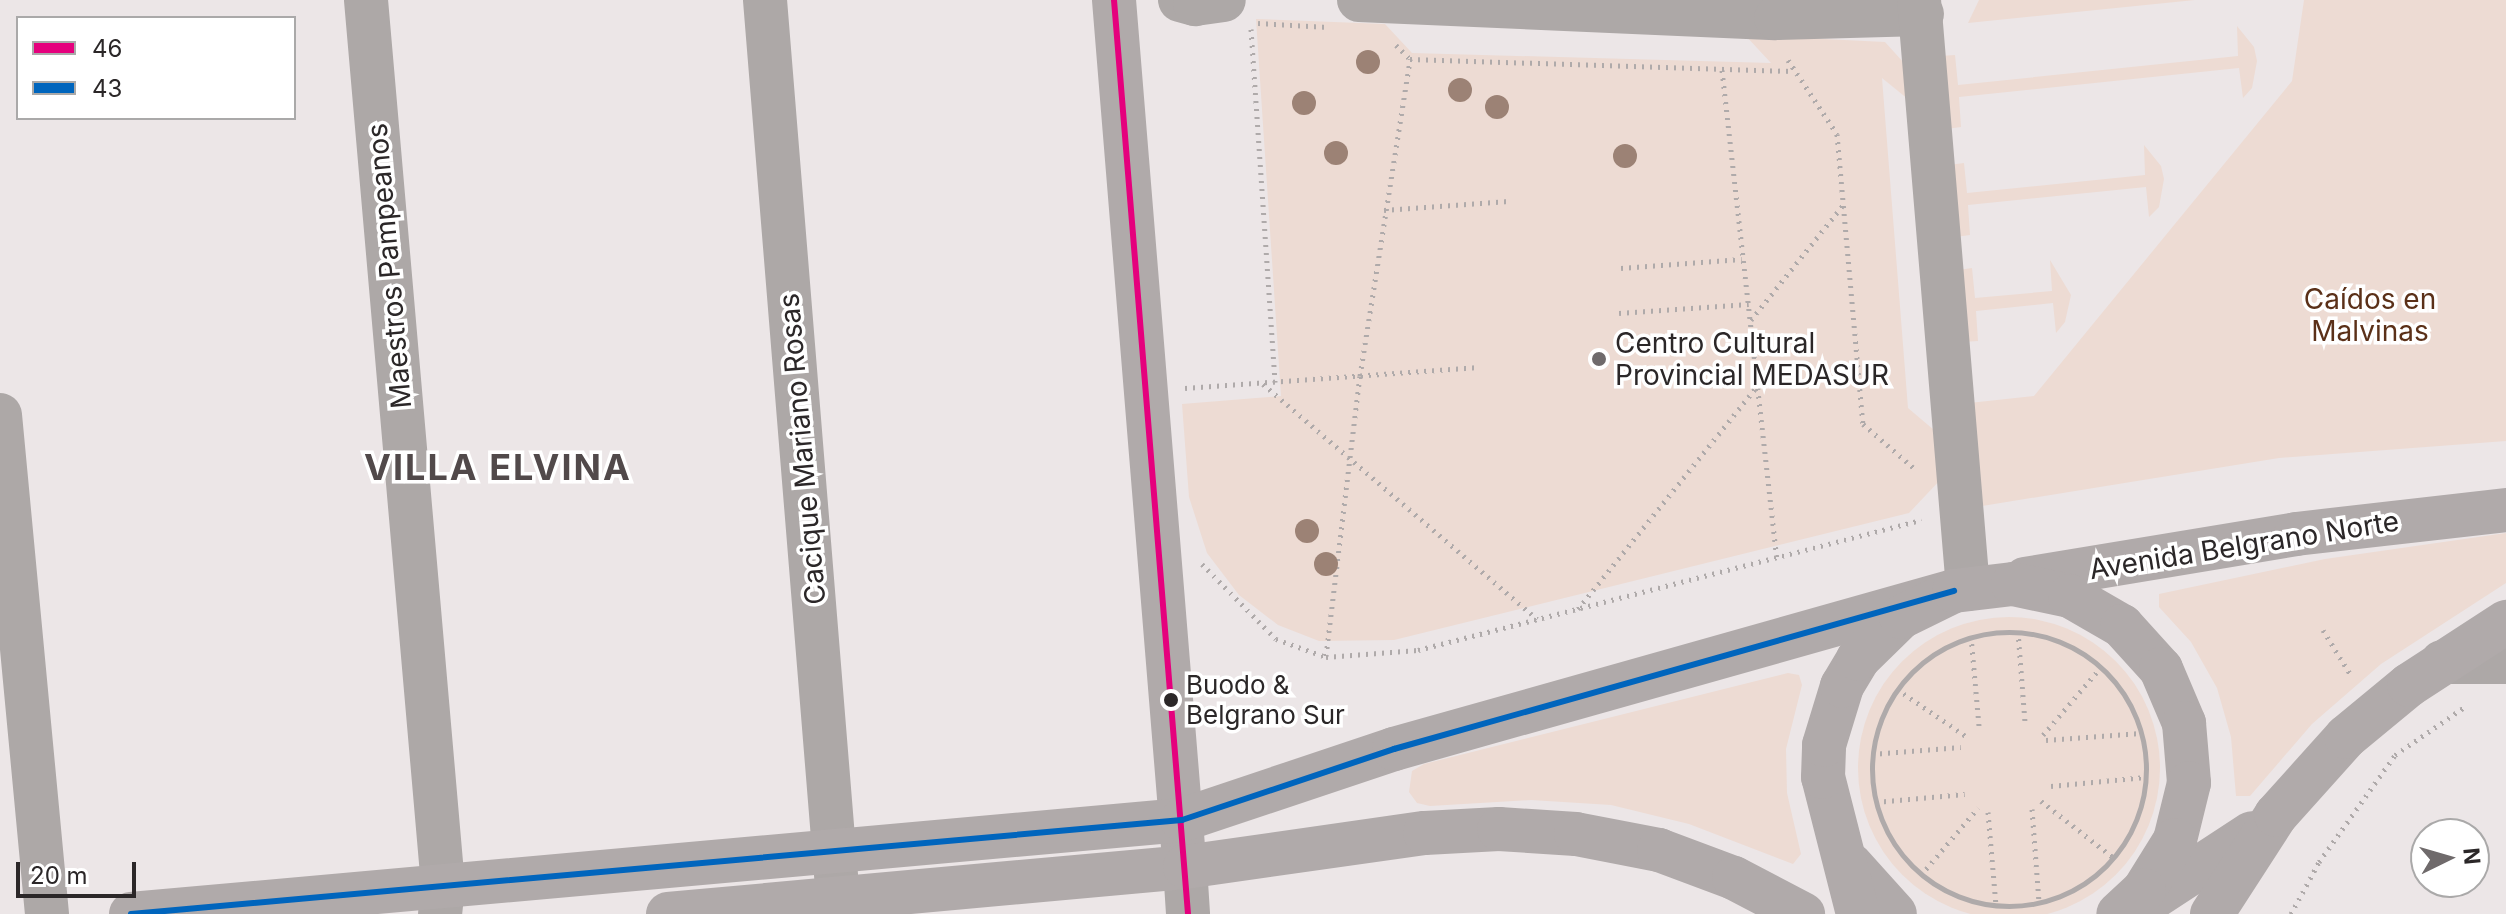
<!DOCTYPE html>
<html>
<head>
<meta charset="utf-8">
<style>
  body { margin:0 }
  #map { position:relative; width:2506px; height:914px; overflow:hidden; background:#ece6e7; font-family:Inter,sans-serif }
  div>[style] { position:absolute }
  .green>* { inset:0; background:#eddbd3 }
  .round { border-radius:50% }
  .path>* { height:5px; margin-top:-2.5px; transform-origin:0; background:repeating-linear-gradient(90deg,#afaaaa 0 2px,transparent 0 8px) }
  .path>.ring { margin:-2.5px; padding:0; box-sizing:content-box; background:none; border:5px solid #afaaaa; border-radius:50% }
  .minor>* { height:44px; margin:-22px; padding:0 22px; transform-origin:22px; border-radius:22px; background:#ada8a7 }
  .major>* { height:44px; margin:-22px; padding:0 22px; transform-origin:22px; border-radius:22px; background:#b0aaaa }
  .bus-1>* { height:6px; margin:-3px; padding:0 3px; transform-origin:3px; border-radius:3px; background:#e5007d }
  .bus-2>* { height:6px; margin:-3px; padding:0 3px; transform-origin:3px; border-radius:3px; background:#0065bd }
  .trees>* { width:24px; height:24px; margin:-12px; border-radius:50%; background:#9c8275 }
  .dots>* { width:22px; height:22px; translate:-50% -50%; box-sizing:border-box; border:4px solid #fff; border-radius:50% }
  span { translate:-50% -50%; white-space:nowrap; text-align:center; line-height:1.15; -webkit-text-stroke:7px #fff; paint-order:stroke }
  .bus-label { font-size:26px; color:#2b2728 }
  .left { translate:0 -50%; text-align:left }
  .street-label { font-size:28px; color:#2b2728 }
  .park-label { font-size:28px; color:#5b3018 }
  .poi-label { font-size:28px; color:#2b2728 }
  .district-label { font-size:36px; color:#51494a; font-weight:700; letter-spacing:2px }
  .legend { position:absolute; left:16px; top:16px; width:280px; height:104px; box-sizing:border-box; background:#fff; border:2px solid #aaa9a9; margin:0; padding:10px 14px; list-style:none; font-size:24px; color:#2b2728 }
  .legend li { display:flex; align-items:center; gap:16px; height:40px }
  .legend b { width:40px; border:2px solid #aaa9a9 }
  .north { position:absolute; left:2410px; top:818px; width:80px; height:80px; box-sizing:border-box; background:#fff; border:2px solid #aaa9a9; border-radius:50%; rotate:85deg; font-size:22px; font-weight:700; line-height:32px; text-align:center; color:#2b2728 }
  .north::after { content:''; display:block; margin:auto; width:28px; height:36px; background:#6f6a6b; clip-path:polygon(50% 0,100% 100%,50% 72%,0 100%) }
  .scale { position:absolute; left:16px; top:862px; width:120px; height:36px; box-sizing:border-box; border:4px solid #2b2728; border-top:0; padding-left:10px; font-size:24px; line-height:28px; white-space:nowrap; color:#2b2728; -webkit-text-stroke:6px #fff; paint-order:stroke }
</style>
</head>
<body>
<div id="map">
  <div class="green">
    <i style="clip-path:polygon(1979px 0,2195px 0,1968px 23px)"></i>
    <i style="clip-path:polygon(2304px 0,2506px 0,2506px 441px,2279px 458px,1976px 507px,1969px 403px,2034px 396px,2292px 81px)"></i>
    <i style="clip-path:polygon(1256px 19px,1385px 24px,1412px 53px,1771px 63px,1745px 35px,1885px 42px,1904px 63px,1914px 104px,1882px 78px,1908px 408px,1941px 436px,1943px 477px,1909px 513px,1394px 640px,1319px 641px,1278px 625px,1239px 595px,1207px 553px,1189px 497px,1182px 404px,1281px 396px)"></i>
    <i style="clip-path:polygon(2237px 26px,2254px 47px,2257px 61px,2252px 88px,2243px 98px,2239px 68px,1959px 97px,1961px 127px,1946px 129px,1940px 56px,1955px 55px,1958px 85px,2238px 56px)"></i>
    <i style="clip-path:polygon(2144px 145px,2161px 166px,2164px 179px,2159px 207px,2149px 217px,2146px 187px,1968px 205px,1970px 235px,1955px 237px,1949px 165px,1964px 163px,1967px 193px,2145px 175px)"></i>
    <i style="clip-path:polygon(2050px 260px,2071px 295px,2065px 322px,2056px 333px,2053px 303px,1976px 311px,1978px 341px,1963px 342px,1958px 270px,1972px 268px,1975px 298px,2052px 291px)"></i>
    <i style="clip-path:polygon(2506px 533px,2506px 583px,2381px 664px,2312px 724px,2250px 796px,2236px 796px,2231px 737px,2217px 688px,2191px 642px,2159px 607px,2159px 594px,2325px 559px)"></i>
    <i class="round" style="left:1858px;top:617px;width:302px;height:302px"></i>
    <i style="clip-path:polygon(1788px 673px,1799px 675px,1802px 685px,1786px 749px,1787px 793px,1801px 854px,1793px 864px,1689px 824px,1611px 805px,1531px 800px,1430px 806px,1417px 803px,1409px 792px,1412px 771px,1424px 764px)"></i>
  </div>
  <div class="path">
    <i style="left:1258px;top:23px;width:70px;rotate:3.3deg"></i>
    <i style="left:1251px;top:29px;width:354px;rotate:86.1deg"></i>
    <i style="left:1396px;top:45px;width:20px;rotate:45deg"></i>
    <i style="left:1410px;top:59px;width:383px;rotate:1.8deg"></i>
    <i style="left:1788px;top:60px;width:89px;rotate:56.5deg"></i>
    <i style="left:1837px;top:134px;width:291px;rotate:84.9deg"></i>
    <i style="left:1863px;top:424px;width:69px;rotate:40.9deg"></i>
    <i style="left:1722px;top:70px;width:492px;rotate:83.6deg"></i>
    <i style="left:1384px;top:210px;width:125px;rotate:-4.1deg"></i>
    <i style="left:1621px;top:268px;width:121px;rotate:-4.3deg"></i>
    <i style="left:1619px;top:313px;width:130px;rotate:-4deg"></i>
    <i style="left:1751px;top:320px;width:149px;rotate:-51.3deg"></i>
    <i style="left:1263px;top:384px;width:361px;rotate:40.6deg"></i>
    <i style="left:1185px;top:388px;width:295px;rotate:-4.1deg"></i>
    <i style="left:1202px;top:564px;width:105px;rotate:45.4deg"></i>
    <i style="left:1276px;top:639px;width:53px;rotate:19.8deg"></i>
    <i style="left:1326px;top:657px;width:92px;rotate:-4.4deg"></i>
    <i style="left:1418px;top:650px;width:520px;rotate:-14.49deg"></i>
    <i style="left:1578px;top:609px;width:286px;rotate:-51.2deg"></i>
    <i style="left:2323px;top:630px;width:55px;rotate:58.3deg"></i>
    <i style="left:2018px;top:631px;width:91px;rotate:85.6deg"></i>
    <i class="ring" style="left:1872px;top:632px;width:269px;height:269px"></i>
    <i style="left:1971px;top:636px;width:90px;rotate:84.9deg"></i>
    <i style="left:1326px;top:656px;width:282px;rotate:-83.1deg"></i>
    <i style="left:1360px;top:376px;width:321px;rotate:-81deg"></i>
    <i style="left:1897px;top:689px;width:85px;rotate:34.4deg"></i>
    <i style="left:2043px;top:735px;width:89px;rotate:-49.5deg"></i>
    <i style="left:2046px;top:740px;width:95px;rotate:-4.2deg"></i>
    <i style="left:1872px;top:754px;width:89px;rotate:-4.5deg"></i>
    <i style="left:2051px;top:786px;width:95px;rotate:-5.4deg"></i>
    <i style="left:2041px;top:801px;width:93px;rotate:38deg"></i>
    <i style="left:1876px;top:802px;width:89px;rotate:-5.1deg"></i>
    <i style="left:2032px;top:809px;width:94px;rotate:85.7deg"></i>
    <i style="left:1988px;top:812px;width:94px;rotate:85.1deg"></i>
    <i style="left:1921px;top:875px;width:88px;rotate:-49.6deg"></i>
    <i style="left:2291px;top:914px;width:59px;rotate:-61.7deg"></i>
    <i style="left:2319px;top:862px;width:131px;rotate:-54.6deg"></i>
    <i style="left:2395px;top:755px;width:86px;rotate:-34.6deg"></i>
  </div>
  <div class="minor">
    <i style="left:366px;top:0;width:889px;rotate:85.03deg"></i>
    <i style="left:443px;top:886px;width:28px;rotate:96deg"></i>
    <i style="left:765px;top:0;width:902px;rotate:85.36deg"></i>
    <i style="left:1180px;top:0;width:16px;rotate:15deg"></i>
    <i style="left:1195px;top:4px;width:29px;rotate:-8deg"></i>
    <i style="left:1359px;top:0;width:417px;rotate:2.5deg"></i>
    <i style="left:1776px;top:18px;width:146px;rotate:-1.6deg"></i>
    <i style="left:1919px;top:0;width:591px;rotate:85.24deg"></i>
    <i style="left:0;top:415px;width:501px;rotate:84.62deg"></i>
    <i style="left:2442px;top:662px;width:64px"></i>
    <i style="left:1185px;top:867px;width:47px;rotate:86.3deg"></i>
  </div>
  <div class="major">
    <i style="left:1114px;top:0;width:850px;rotate:85.34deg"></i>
    <i style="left:2025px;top:579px;width:275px;rotate:-9.4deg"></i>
    <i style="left:2296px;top:534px;width:211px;rotate:-6.5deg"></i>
    <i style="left:1850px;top:864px;width:67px;rotate:48deg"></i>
    <i style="left:2142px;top:905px;width:131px;rotate:-33.2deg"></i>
    <i style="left:131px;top:914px;width:1055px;rotate:-5.11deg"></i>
    <i style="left:1182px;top:820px;width:224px;rotate:-18.5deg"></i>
    <i style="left:1394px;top:749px;width:582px;rotate:-15.76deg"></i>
    <i style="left:668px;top:914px;width:519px;rotate:-5.19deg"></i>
    <i style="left:1185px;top:867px;width:242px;rotate:-8.1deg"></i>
    <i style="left:1425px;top:833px;width:74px;rotate:-3.1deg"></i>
    <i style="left:1499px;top:829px;width:77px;rotate:3.7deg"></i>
    <i style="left:1576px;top:834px;width:85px;rotate:10.9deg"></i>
    <i style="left:1659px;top:850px;width:80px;rotate:20.5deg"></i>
    <i style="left:1734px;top:878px;width:78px;rotate:27.6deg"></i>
    <i style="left:1858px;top:914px;width:141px;rotate:-104.3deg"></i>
    <i style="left:1823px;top:777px;width:32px;rotate:-88deg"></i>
    <i style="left:1824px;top:745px;width:62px;rotate:-73deg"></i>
    <i style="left:1842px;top:686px;width:31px;rotate:-59deg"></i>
    <i style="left:1858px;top:659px;width:60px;rotate:-44.3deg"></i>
    <i style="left:1901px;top:617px;width:59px;rotate:-26.1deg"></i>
    <i style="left:1954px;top:591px;width:59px;rotate:-6.8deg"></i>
    <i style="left:2013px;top:584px;width:58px;rotate:11.9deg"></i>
    <i style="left:2070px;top:596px;width:60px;rotate:30deg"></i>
    <i style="left:2122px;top:626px;width:58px;rotate:47.8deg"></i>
    <i style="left:2161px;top:669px;width:59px;rotate:66.9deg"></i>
    <i style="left:2184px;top:723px;width:60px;rotate:85.2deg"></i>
    <i style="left:2189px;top:783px;width:59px;rotate:103.8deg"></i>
    <i style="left:2175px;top:840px;width:59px;rotate:121.8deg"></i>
    <i style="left:2144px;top:890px;width:35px;rotate:137deg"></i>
    <i style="left:2212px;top:914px;width:118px;rotate:-57.1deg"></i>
    <i style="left:2276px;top:815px;width:105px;rotate:-48.1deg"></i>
    <i style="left:2346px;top:737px;width:82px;rotate:-39.5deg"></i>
    <i style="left:2409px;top:685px;width:116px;rotate:-33deg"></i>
  </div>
  <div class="bus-1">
    <i style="left:1114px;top:0;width:917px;rotate:85.37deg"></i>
  </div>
  <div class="bus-2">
    <i style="left:131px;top:914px;width:1055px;rotate:-5.11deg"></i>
    <i style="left:1182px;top:820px;width:224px;rotate:-18.5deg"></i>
    <i style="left:1394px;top:749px;width:582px;rotate:-15.76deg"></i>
  </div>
  <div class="trees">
    <i style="left:1368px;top:62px"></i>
    <i style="left:1460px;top:90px"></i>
    <i style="left:1304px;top:103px"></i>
    <i style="left:1497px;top:107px"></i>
    <i style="left:1336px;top:153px"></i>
    <i style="left:1625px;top:156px"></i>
    <i style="left:1307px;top:531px"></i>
    <i style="left:1326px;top:564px"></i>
  </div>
  <div class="dots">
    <i style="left:1599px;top:359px;background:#6f6a6b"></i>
    <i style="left:1171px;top:700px;background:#2b2728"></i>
  </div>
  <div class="bus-label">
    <span class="left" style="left:1186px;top:700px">Buodo &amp;<br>Belgrano Sur</span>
  </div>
  <div class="street-label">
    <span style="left:389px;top:266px;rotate:-95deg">Maestros Pampeanos</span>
    <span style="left:802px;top:449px;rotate:-95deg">Cacique Mariano Rosas</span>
    <span style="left:2244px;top:545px;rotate:-9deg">Avenida Belgrano Norte</span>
  </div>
  <div class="park-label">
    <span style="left:2370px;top:315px">Caídos en<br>Malvinas</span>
  </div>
  <div class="poi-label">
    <span class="left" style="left:1615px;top:359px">Centro Cultural<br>Provincial MEDASUR</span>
  </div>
  <div class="district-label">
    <span style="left:498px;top:468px">VILLA ELVINA</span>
  </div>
  <ul class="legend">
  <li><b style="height:10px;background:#e5007d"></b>46</li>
  <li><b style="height:10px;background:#0065bd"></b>43</li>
  </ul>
  <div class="north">N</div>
  <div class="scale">20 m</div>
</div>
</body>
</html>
